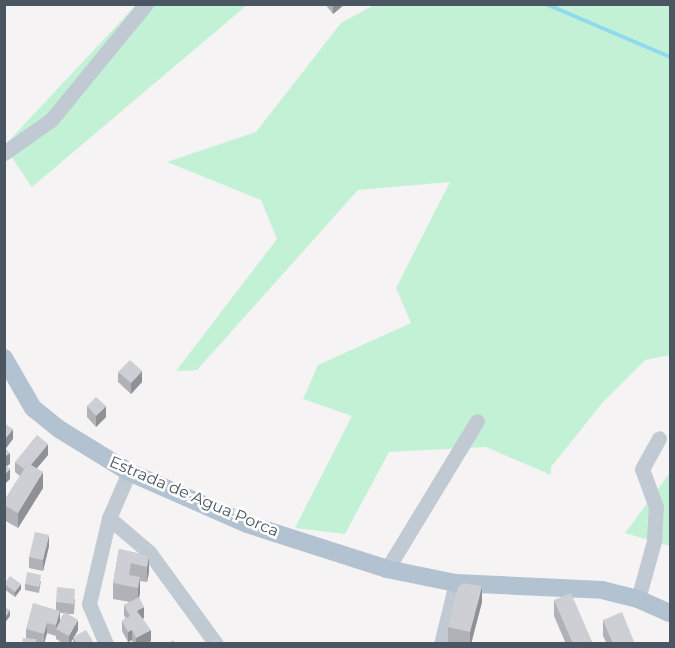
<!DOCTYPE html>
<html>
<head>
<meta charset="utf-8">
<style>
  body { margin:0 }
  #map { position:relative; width:675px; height:648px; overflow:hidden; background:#f5f3f3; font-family:Montserrat,sans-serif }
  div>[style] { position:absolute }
  .green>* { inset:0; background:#c3f1d5 }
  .stream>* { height:4px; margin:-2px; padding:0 2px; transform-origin:2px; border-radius:2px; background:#90daee }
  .minor>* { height:15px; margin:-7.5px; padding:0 7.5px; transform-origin:7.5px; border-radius:7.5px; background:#c1cad2 }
  .major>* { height:18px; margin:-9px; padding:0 9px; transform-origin:9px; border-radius:9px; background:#b3c2d1 }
  .wall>* { inset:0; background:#b0b2b7 }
  .shaded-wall>* { inset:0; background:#909195 }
  .building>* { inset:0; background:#cdcfd5 }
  span { translate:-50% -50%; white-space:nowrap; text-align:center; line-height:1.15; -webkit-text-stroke:5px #fff; paint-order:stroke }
  .street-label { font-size:16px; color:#4a5661 }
  .frame { position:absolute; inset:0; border:6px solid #4a5661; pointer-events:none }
</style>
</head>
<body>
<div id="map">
  <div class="green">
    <i style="clip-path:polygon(136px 5px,247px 5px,32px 187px,4px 146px)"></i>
    <i style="clip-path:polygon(374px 5px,670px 5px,670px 355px,645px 360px,603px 402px,551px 467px,551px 475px,486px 447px,389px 452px,345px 534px,295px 528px,352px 416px,303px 399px,318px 365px,411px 323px,396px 288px,450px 182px,358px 190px,197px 370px,176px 371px,277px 239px,261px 200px,167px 162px,256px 132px,341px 23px)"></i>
    <i style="clip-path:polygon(670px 473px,670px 546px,625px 533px)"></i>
  </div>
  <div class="stream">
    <i style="left:546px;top:4px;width:135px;rotate:23.1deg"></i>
  </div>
  <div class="minor">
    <i style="left:4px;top:153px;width:57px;rotate:-35.1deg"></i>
    <i style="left:51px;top:120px;width:150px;rotate:-50.7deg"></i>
    <i style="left:109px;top:518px;width:52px;rotate:40.4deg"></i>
    <i style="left:149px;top:552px;width:114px;rotate:53.9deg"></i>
    <i style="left:387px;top:569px;width:173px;rotate:-58.7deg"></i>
    <i style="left:638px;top:599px;width:60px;rotate:-74.6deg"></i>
    <i style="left:654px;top:541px;width:34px;rotate:-87deg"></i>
    <i style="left:656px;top:507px;width:40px;rotate:-110.2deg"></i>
    <i style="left:642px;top:469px;width:35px;rotate:-61deg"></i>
    <i style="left:106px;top:644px;width:43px;rotate:-113deg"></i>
    <i style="left:89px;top:604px;width:88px;rotate:-76.9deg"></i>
    <i style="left:109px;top:518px;width:50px;rotate:-66.5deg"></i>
    <i style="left:441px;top:644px;width:63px;rotate:-76.2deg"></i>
  </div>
  <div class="major">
    <i style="left:4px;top:358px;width:58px;rotate:59.9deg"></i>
    <i style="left:33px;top:408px;width:33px;rotate:39deg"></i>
    <i style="left:59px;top:429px;width:82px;rotate:31.6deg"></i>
    <i style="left:129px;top:472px;width:129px;rotate:23.8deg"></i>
    <i style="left:247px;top:524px;width:147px;rotate:17.8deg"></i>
    <i style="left:387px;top:569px;width:70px;rotate:11.5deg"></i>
    <i style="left:456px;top:583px;width:146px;rotate:2.7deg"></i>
    <i style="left:602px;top:590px;width:37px;rotate:14deg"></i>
    <i style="left:638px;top:599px;width:35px;rotate:24deg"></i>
  </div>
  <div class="wall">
    <i style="clip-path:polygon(325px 4px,345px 4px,333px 14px)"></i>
    <i style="clip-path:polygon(118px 372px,142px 382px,131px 394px,118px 382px)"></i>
    <i style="clip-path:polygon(87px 406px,106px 417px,96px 427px,87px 417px)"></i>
    <i style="clip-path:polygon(48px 455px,37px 468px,43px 488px,18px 528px,4px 520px,4px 501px,20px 476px,15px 472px,15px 462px)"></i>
    <i style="clip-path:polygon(49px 546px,43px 571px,29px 568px,29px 557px)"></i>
    <i style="clip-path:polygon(119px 549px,149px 556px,149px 572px,147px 582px,140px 581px,139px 598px,144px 618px,142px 619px,151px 641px,146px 644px,133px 644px,132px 640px,128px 642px,122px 631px,122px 621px,126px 618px,124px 616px,124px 605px,130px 602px,113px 599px,113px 583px)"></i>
    <i style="clip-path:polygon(41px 581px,39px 593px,25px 590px,25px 584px)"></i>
    <i style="clip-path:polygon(4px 583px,21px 589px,15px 597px,4px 589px)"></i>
    <i style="clip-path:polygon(evenodd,75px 599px,74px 614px,67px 614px,78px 630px,74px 637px,93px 644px,73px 644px,73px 638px,70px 644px,64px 644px,56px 639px,56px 636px,47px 633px,44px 644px,36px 644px,26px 638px,26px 629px,56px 610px,56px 602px,75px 599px,60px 613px,64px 613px,60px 621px,60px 613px)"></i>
    <i style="clip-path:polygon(554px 600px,593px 644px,566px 644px,554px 616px)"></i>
    <i style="clip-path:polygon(482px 602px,471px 644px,452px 644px,448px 643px,448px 627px)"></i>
    <i style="clip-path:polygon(603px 620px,635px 644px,607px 644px,603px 636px)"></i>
  </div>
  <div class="shaded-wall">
    <i style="clip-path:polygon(333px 4px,345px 4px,333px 14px)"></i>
    <i style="clip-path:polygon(142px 371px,142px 382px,131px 394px,131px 383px)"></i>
    <i style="clip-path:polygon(106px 406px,106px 417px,96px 427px,96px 416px)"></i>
    <i style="clip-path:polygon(13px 429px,13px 439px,4px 451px,4px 440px)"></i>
    <i style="clip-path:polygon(48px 444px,48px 455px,26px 481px,26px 471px)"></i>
    <i style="clip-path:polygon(10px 453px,10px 464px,4px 468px,4px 457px)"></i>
    <i style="clip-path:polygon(10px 469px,10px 479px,4px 485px,4px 475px)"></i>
    <i style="clip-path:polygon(43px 472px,43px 488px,18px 528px,18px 513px)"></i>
    <i style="clip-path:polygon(49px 535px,49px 546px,43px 571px,43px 560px)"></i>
    <i style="clip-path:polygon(149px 556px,149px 572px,147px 582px,147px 567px)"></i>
    <i style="clip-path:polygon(140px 577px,140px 593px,138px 604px,138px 588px)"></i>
    <i style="clip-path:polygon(21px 584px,21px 589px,15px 597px,15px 592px)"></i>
    <i style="clip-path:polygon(482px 586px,482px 602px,471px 644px,470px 644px,470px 632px)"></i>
    <i style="clip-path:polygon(144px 607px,144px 618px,137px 622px,137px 611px)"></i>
    <i style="clip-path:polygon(10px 610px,10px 616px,4px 624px,4px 619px)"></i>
    <i style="clip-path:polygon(60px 611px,60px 622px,56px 629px,56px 625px)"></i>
    <i style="clip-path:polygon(78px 620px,78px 630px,70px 644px,69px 644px,69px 636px)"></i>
    <i style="clip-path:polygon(47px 623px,47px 633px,44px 644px,44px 634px)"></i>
    <i style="clip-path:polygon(132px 630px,132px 640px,128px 642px,128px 632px)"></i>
    <i style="clip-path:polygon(151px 630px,151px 641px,146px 644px,136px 644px,136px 638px)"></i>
  </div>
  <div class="building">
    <i style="clip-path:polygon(130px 360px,142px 371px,131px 383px,118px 372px)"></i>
    <i style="clip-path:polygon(96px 397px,106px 406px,96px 416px,87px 406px)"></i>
    <i style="clip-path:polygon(4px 423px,13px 429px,4px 440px)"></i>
    <i style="clip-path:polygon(37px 435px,48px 444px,31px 465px,28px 463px,24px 469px,15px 462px)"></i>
    <i style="clip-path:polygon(4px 447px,10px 453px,4px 457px)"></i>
    <i style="clip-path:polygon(4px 463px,10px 469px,4px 475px)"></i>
    <i style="clip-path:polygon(28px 463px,43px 472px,18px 513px,4px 505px,4px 501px)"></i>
    <i style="clip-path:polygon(35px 532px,49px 535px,43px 560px,29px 557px)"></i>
    <i style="clip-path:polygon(119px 549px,149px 556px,147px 567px,131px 563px,129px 575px,140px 577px,138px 588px,113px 583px)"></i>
    <i style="clip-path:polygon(27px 572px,41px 575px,39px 587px,25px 584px)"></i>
    <i style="clip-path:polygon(10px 576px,21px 584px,15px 592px,4px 584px)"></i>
    <i style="clip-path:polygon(463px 583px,482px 586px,470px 632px,448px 627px,458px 587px)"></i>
    <i style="clip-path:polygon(57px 587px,75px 589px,74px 604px,56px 602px)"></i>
    <i style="clip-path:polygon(571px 593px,593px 644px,573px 644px,554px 600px)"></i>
    <i style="clip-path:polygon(139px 597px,144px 607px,137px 611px,151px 630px,136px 638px,132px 630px,128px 632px,122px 621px,130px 616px,124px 605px)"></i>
    <i style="clip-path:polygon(33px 603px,60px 611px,56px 625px,47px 623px,44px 634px,26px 629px)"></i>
    <i style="clip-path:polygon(4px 607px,10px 610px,4px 619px)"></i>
    <i style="clip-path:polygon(65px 612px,78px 620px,69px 636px,56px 629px)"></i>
    <i style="clip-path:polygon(622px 612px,635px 644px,613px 644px,603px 620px)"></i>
    <i style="clip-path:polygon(86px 630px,93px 641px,89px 644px,77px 644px,73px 637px)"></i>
    <i style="clip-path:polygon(23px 638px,36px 639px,36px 644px,22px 644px)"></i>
    <i style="clip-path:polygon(217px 638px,221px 644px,209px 644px)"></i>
    <i style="clip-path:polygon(173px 640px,176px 644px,168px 644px)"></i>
  </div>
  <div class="street-label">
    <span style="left:194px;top:497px;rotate:23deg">Estrada de Agua Porca</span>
  </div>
  <div class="frame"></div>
</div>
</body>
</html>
